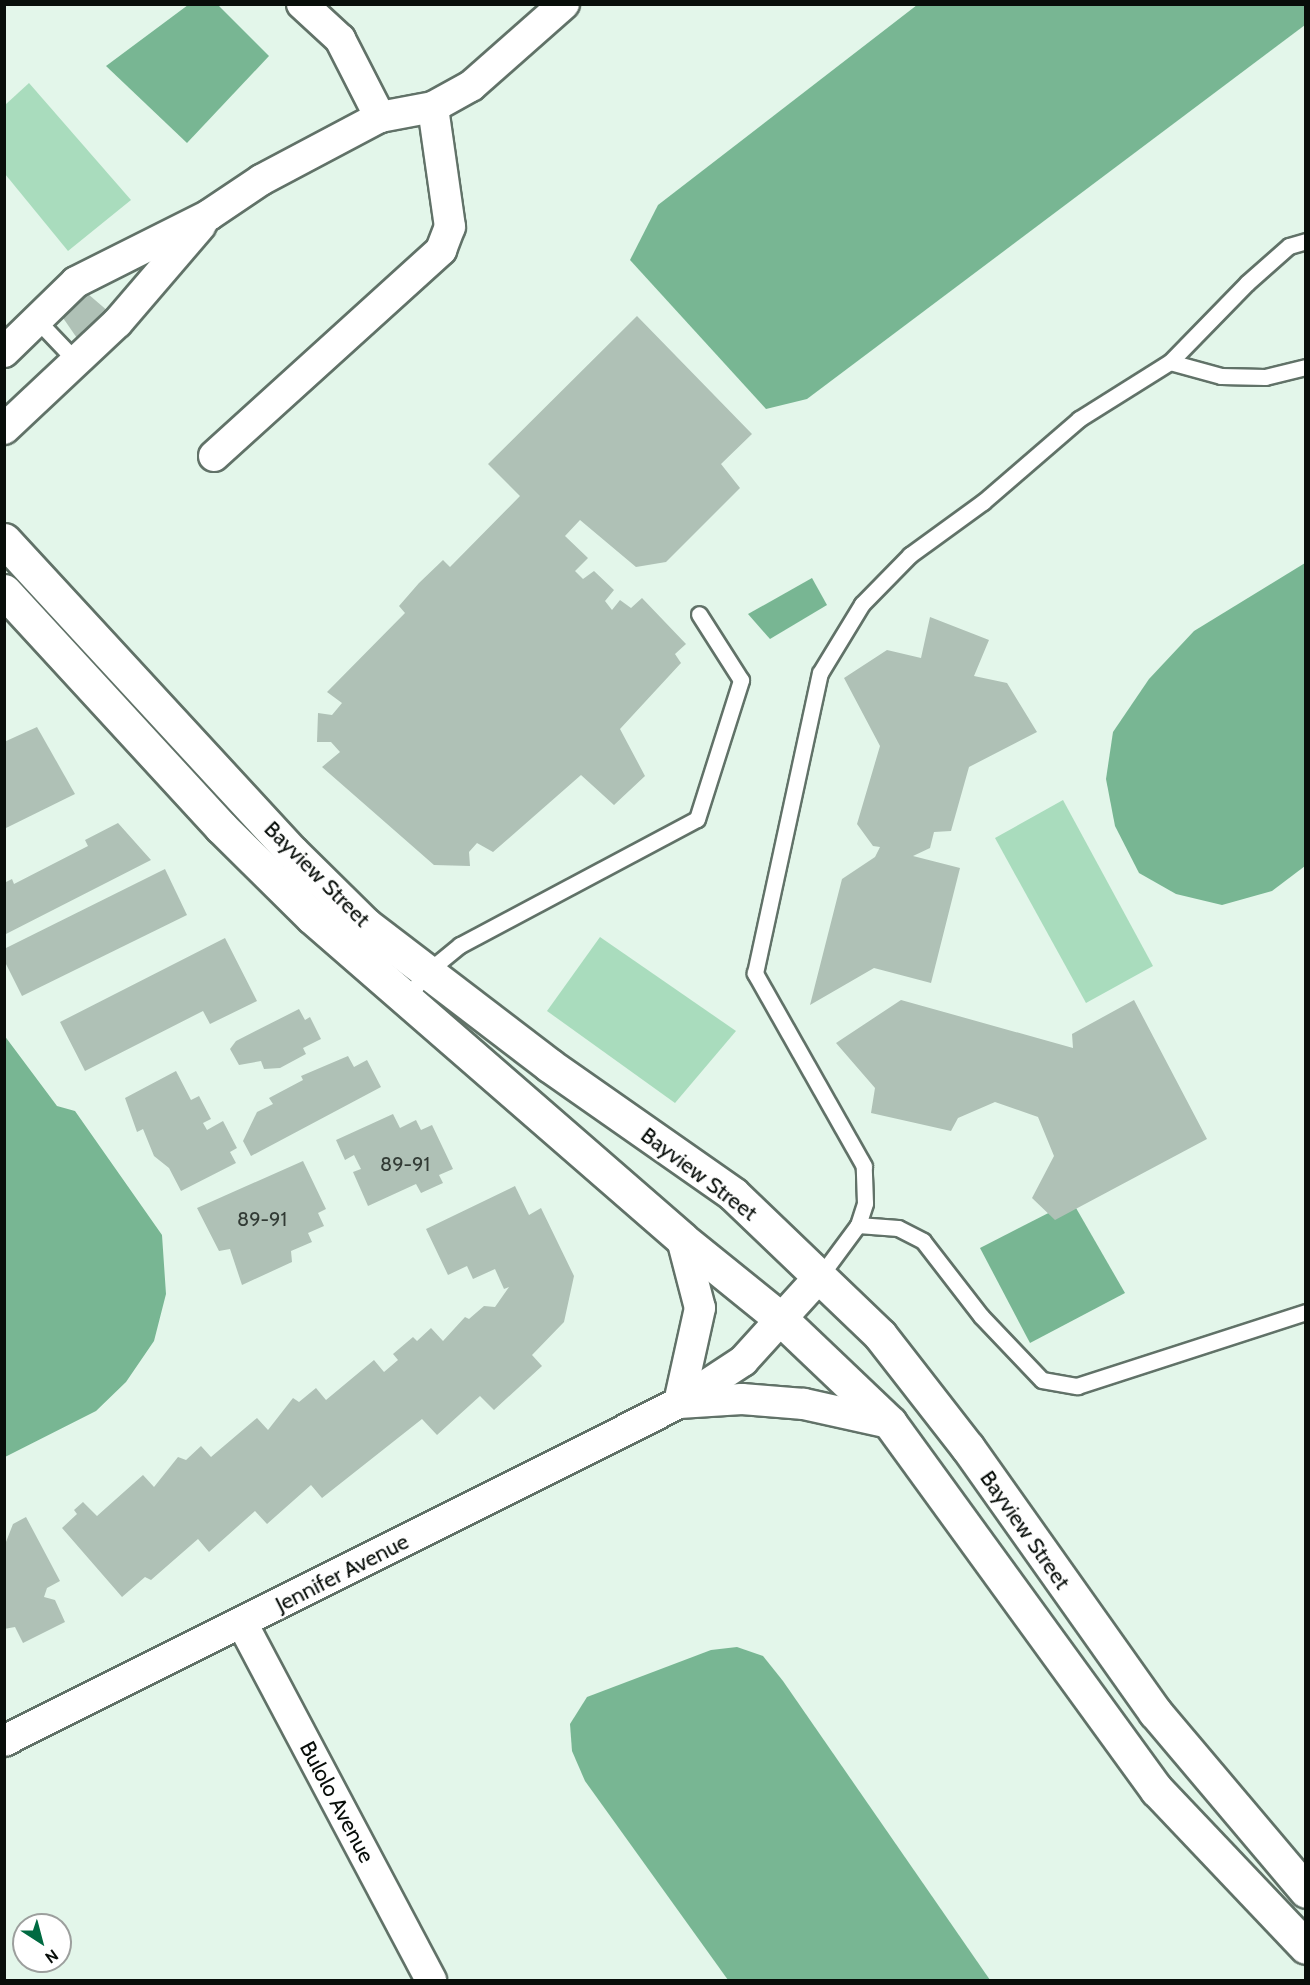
<!DOCTYPE html>
<html>
<head>
<meta charset="utf-8">
<style>
  body { margin:0 }
  #map { position:relative; width:1310px; height:1985px; overflow:hidden; background:#e3f6ea; font-family:Cabin,sans-serif }
  div>[style] { position:absolute }
  .green>* { inset:0; background:#a9dcbd }
  .water>* { inset:0; background:#78b693 }
  .building>* { inset:0; background:#afc1b6 }
  .roads { filter:drop-shadow(2px 0 #617268) drop-shadow(-2px 0 #617268) drop-shadow(0 2px #617268) drop-shadow(0 -2px #617268) }
  .lane>* { height:15px; margin:-7.5px; padding:0 7.5px; transform-origin:7.5px; border-radius:7.5px; background:#fff }
  .street>* { height:30px; margin:-15px; padding:0 15px; transform-origin:15px; border-radius:15px; background:#fff }
  .secondary>* { height:33px; margin:-16.5px; padding:0 16.5px; transform-origin:16.5px; border-radius:16.5px; background:#fff }
  span { translate:-50% -50%; white-space:nowrap; text-align:center; line-height:1.15; -webkit-text-stroke:4.5px #fff; paint-order:stroke }
  .number-label { font-size:20px; color:#323b35 }
  .number-label span { -webkit-text-stroke-width:0 }
  .street-label { font-size:22px; color:#080e0a }
  .frame { position:absolute; inset:0; border:6px solid #080e0a; pointer-events:none }
  .north { position:absolute; left:12px; top:1913px; width:60px; height:60px; box-sizing:border-box; background:#fff; border:2px solid #9c9f9d; border-radius:50%; rotate:144deg; font-size:16px; font-weight:700; line-height:24px; text-align:center; color:#080e0a }
  .north::after { content:''; display:block; margin:auto; width:21px; height:27px; background:#006a41; clip-path:polygon(50% 0,100% 100%,50% 72%,0 100%) }
</style>
</head>
<body>
<div id="map">
  <div class="green">
    <i style="clip-path:polygon(29px 83px,131px 200px,68px 251px,5px 174px,5px 105px)"></i>
    <i style="clip-path:polygon(1063px 800px,1153px 966px,1086px 1003px,995px 838px)"></i>
    <i style="clip-path:polygon(600px 937px,736px 1031px,675px 1103px,547px 1011px)"></i>
  </div>
  <div class="water">
    <i style="clip-path:polygon(188px 5px,218px 5px,269px 56px,187px 143px,106px 66px)"></i>
    <i style="clip-path:polygon(917px 5px,1305px 5px,1305px 25px,807px 399px,766px 409px,630px 260px,658px 205px)"></i>
    <i style="clip-path:polygon(1305px 563px,1305px 866px,1272px 891px,1222px 905px,1176px 894px,1139px 873px,1115px 826px,1106px 779px,1113px 732px,1149px 679px,1194px 631px)"></i>
    <i style="clip-path:polygon(812px 578px,827px 605px,770px 639px,748px 614px)"></i>
    <i style="clip-path:polygon(4px 1035px,57px 1106px,75px 1111px,162px 1235px,166px 1294px,154px 1341px,126px 1382px,96px 1411px,5px 1457px)"></i>
    <i style="clip-path:polygon(1072px 1201px,1125px 1293px,1030px 1343px,980px 1248px)"></i>
    <i style="clip-path:polygon(737px 1647px,763px 1656px,783px 1681px,990px 1980px,728px 1980px,585px 1781px,572px 1751px,570px 1724px,587px 1697px,711px 1650px)"></i>
  </div>
  <div class="building">
    <i style="clip-path:polygon(88px 294px,109px 312px,79px 341px,61px 315px)"></i>
    <i style="clip-path:polygon(637px 316px,752px 434px,721px 464px,740px 488px,666px 562px,636px 567px,580px 520px,565px 536px,588px 558px,575px 571px,583px 579px,594px 571px,614px 590px,605px 601px,612px 610px,620px 600px,631px 608px,642px 598px,686px 644px,675px 654px,681px 663px,620px 729px,645px 776px,614px 805px,581px 775px,493px 852px,477px 843px,469px 852px,470px 866px,434px 865px,322px 767px,340px 752px,331px 742px,317px 742px,318px 713px,332px 715px,342px 703px,327px 692px,405px 613px,399px 606px,419px 583px,443px 560px,450px 567px,520px 496px,488px 464px)"></i>
    <i style="clip-path:polygon(930px 617px,989px 640px,974px 676px,1007px 683px,1037px 732px,969px 767px,951px 831px,934px 832px,930px 848px,913px 856px,960px 868px,931px 983px,874px 968px,810px 1005px,842px 879px,875px 857px,880px 847px,873px 846px,857px 824px,880px 746px,844px 678px,887px 650px,921px 658px)"></i>
    <i style="clip-path:polygon(37px 727px,75px 794px,4px 829px,4px 742px)"></i>
    <i style="clip-path:polygon(118px 823px,151px 860px,4px 935px,4px 883px,12px 879px,14px 884px,88px 846px,85px 840px)"></i>
    <i style="clip-path:polygon(165px 869px,187px 915px,22px 996px,4px 960px,4px 949px)"></i>
    <i style="clip-path:polygon(225px 938px,257px 1001px,210px 1024px,203px 1011px,85px 1071px,60px 1022px)"></i>
    <i style="clip-path:polygon(901px 1000px,1073px 1048px,1072px 1034px,1134px 1000px,1207px 1139px,1055px 1220px,1032px 1198px,1054px 1156px,1038px 1117px,995px 1102px,958px 1118px,951px 1131px,871px 1113px,875px 1088px,836px 1043px)"></i>
    <i style="clip-path:polygon(299px 1009px,305px 1020px,310px 1017px,321px 1039px,303px 1048px,306px 1054px,280px 1068px,264px 1069px,261px 1061px,239px 1065px,230px 1049px,236px 1041px)"></i>
    <i style="clip-path:polygon(348px 1056px,354px 1067px,367px 1060px,381px 1087px,251px 1156px,243px 1141px,257px 1112px,273px 1104px,269px 1098px,303px 1080px,301px 1076px)"></i>
    <i style="clip-path:polygon(176px 1071px,191px 1100px,199px 1096px,211px 1119px,203px 1123px,207px 1130px,223px 1121px,237px 1148px,230px 1152px,236px 1163px,181px 1191px,169px 1168px,154px 1156px,143px 1129px,137px 1132px,125px 1098px)"></i>
    <i style="clip-path:polygon(393px 1114px,400px 1128px,416px 1120px,421px 1130px,432px 1125px,453px 1169px,439px 1175px,443px 1183px,421px 1193px,416px 1184px,368px 1206px,353px 1172px,361px 1169px,354px 1155px,345px 1160px,336px 1140px)"></i>
    <i style="clip-path:polygon(303px 1161px,326px 1209px,318px 1213px,324px 1226px,308px 1233px,312px 1242px,291px 1251px,292px 1262px,242px 1285px,230px 1249px,219px 1251px,197px 1208px)"></i>
    <i style="clip-path:polygon(515px 1186px,529px 1215px,541px 1208px,574px 1276px,564px 1322px,532px 1355px,542px 1366px,494px 1410px,480px 1396px,437px 1435px,422px 1419px,322px 1498px,311px 1485px,267px 1524px,255px 1511px,209px 1552px,198px 1539px,151px 1580px,145px 1577px,122px 1597px,62px 1528px,77px 1514px,74px 1510px,83px 1502px,97px 1516px,143px 1475px,154px 1487px,178px 1457px,186px 1460px,201px 1446px,211px 1457px,257px 1418px,268px 1430px,293px 1398px,299px 1402px,316px 1388px,326px 1400px,374px 1360px,384px 1372px,398px 1360px,393px 1354px,413px 1337px,417px 1341px,431px 1328px,443px 1341px,465px 1317px,469px 1319px,484px 1306px,495px 1307px,509px 1287px,504px 1289px,495px 1269px,473px 1279px,467px 1266px,448px 1275px,426px 1229px)"></i>
    <i style="clip-path:polygon(26px 1517px,60px 1581px,47px 1588px,44px 1597px,55px 1600px,65px 1622px,23px 1643px,15px 1627px,4px 1629px,4px 1547px,13px 1524px)"></i>
  </div>
  <div class="roads">
    <div class="lane">
      <i style="left:37px;top:320px;width:57px;rotate:46.4deg"></i>
      <i style="left:1170px;top:362px;width:53px;rotate:15.4deg"></i>
      <i style="left:1221px;top:376px;width:44px;rotate:1.3deg"></i>
      <i style="left:1265px;top:377px;width:42px;rotate:-13.7deg"></i>
      <i style="left:405px;top:1001px;width:36px;rotate:-53deg"></i>
      <i style="left:427px;top:972px;width:43px;rotate:-39.3deg"></i>
      <i style="left:460px;top:945px;width:268px;rotate:-28deg"></i>
      <i style="left:697px;top:819px;width:146px;rotate:-72.4deg"></i>
      <i style="left:741px;top:680px;width:78px;rotate:-122.5deg"></i>
      <i style="left:858px;top:1225px;width:40px;rotate:4.3deg"></i>
      <i style="left:898px;top:1228px;width:28px;rotate:27deg"></i>
      <i style="left:923px;top:1241px;width:95px;rotate:52.3deg"></i>
      <i style="left:981px;top:1316px;width:88px;rotate:46.4deg"></i>
      <i style="left:1042px;top:1380px;width:36px;rotate:10deg"></i>
      <i style="left:1077px;top:1386px;width:241px;rotate:-17.9deg"></i>
      <i style="left:821px;top:1275px;width:62px;rotate:-53.5deg"></i>
      <i style="left:858px;top:1225px;width:23px;rotate:-72deg"></i>
      <i style="left:865px;top:1203px;width:37px;rotate:-92deg"></i>
      <i style="left:864px;top:1166px;width:222px;rotate:-119.5deg"></i>
      <i style="left:755px;top:973px;width:307px;rotate:-77.8deg"></i>
      <i style="left:820px;top:673px;width:81px;rotate:-58.7deg"></i>
      <i style="left:862px;top:604px;width:69px;rotate:-45.6deg"></i>
      <i style="left:910px;top:555px;width:90px;rotate:-36deg"></i>
      <i style="left:983px;top:502px;width:127px;rotate:-40.8deg"></i>
      <i style="left:1079px;top:419px;width:107px;rotate:-32.1deg"></i>
      <i style="left:1170px;top:362px;width:110px;rotate:-45.7deg"></i>
      <i style="left:1247px;top:283px;width:56px;rotate:-41.4deg"></i>
      <i style="left:1289px;top:246px;width:18px;rotate:-16deg"></i>
    </div>
    <div class="street">
      <i style="left:302px;top:4px;width:52px;rotate:42.6deg"></i>
      <i style="left:340px;top:39px;width:88px;rotate:62.9deg"></i>
      <i style="left:4px;top:352px;width:100px;rotate:-44.2deg"></i>
      <i style="left:76px;top:282px;width:149px;rotate:-26.7deg"></i>
      <i style="left:209px;top:215px;width:63px;rotate:-33.9deg"></i>
      <i style="left:261px;top:180px;width:135px;rotate:-27.9deg"></i>
      <i style="left:380px;top:117px;width:54px;rotate:-10.7deg"></i>
      <i style="left:433px;top:107px;width:43px;rotate:-28.9deg"></i>
      <i style="left:471px;top:86px;width:124px;rotate:-41.4deg"></i>
      <i style="left:4px;top:429px;width:155px;rotate:-43.2deg"></i>
      <i style="left:117px;top:323px;width:129px;rotate:-49.4deg"></i>
      <i style="left:214px;top:456px;width:307px;rotate:-42.2deg"></i>
      <i style="left:441px;top:250px;width:25px;rotate:-69deg"></i>
      <i style="left:450px;top:227px;width:121px;rotate:-98.1deg"></i>
      <i style="left:682px;top:1239px;width:71px;rotate:75.4deg"></i>
      <i style="left:700px;top:1308px;width:97px;rotate:102.5deg"></i>
      <i style="left:679px;top:1403px;width:63px;rotate:-3.6deg"></i>
      <i style="left:742px;top:1399px;width:62px;rotate:4.6deg"></i>
      <i style="left:804px;top:1404px;width:88px;rotate:12.5deg"></i>
      <i style="left:242px;top:1623px;width:404px;rotate:62.1deg"></i>
      <i style="left:4px;top:1741px;width:755px;rotate:-26.6deg"></i>
      <i style="left:679px;top:1403px;width:77px;rotate:-33.3deg"></i>
      <i style="left:743px;top:1361px;width:116px;rotate:-47.8deg"></i>
    </div>
    <div class="secondary">
      <i style="left:4px;top:540px;width:425px;rotate:47.3deg"></i>
      <i style="left:292px;top:852px;width:104px;rotate:44.6deg"></i>
      <i style="left:366px;top:925px;width:230px;rotate:37.4deg"></i>
      <i style="left:549px;top:1065px;width:225px;rotate:35deg"></i>
      <i style="left:733px;top:1194px;width:204px;rotate:43.8deg"></i>
      <i style="left:880px;top:1335px;width:143px;rotate:52.1deg"></i>
      <i style="left:968px;top:1448px;width:324px;rotate:54.7deg"></i>
      <i style="left:1155px;top:1712px;width:234px;rotate:49.8deg"></i>
      <i style="left:4px;top:591px;width:321px;rotate:47.4deg"></i>
      <i style="left:221px;top:827px;width:128px;rotate:44.7deg"></i>
      <i style="left:312px;top:917px;width:490px;rotate:41deg"></i>
      <i style="left:682px;top:1239px;width:129px;rotate:39deg"></i>
      <i style="left:782px;top:1320px;width:149px;rotate:43.6deg"></i>
      <i style="left:890px;top:1423px;width:454px;rotate:54deg"></i>
      <i style="left:1157px;top:1790px;width:216px;rotate:46.5deg"></i>
    </div>
  </div>
  <div class="number-label">
    <span style="left:405px;top:1164px">89-91</span>
    <span style="left:262px;top:1219px">89-91</span>
  </div>
  <div class="street-label">
    <span style="left:317px;top:874px;rotate:45deg">Bayview Street</span>
    <span style="left:699px;top:1174px;rotate:37deg">Bayview Street</span>
    <span style="left:1025px;top:1530px;rotate:55deg">Bayview Street</span>
    <span style="left:342px;top:1573px;rotate:-27deg">Jennifer Avenue</span>
    <span style="left:337px;top:1802px;rotate:62deg">Bulolo Avenue</span>
  </div>
  <div class="frame"></div>
  <div class="north">N</div>
</div>
</body>
</html>
